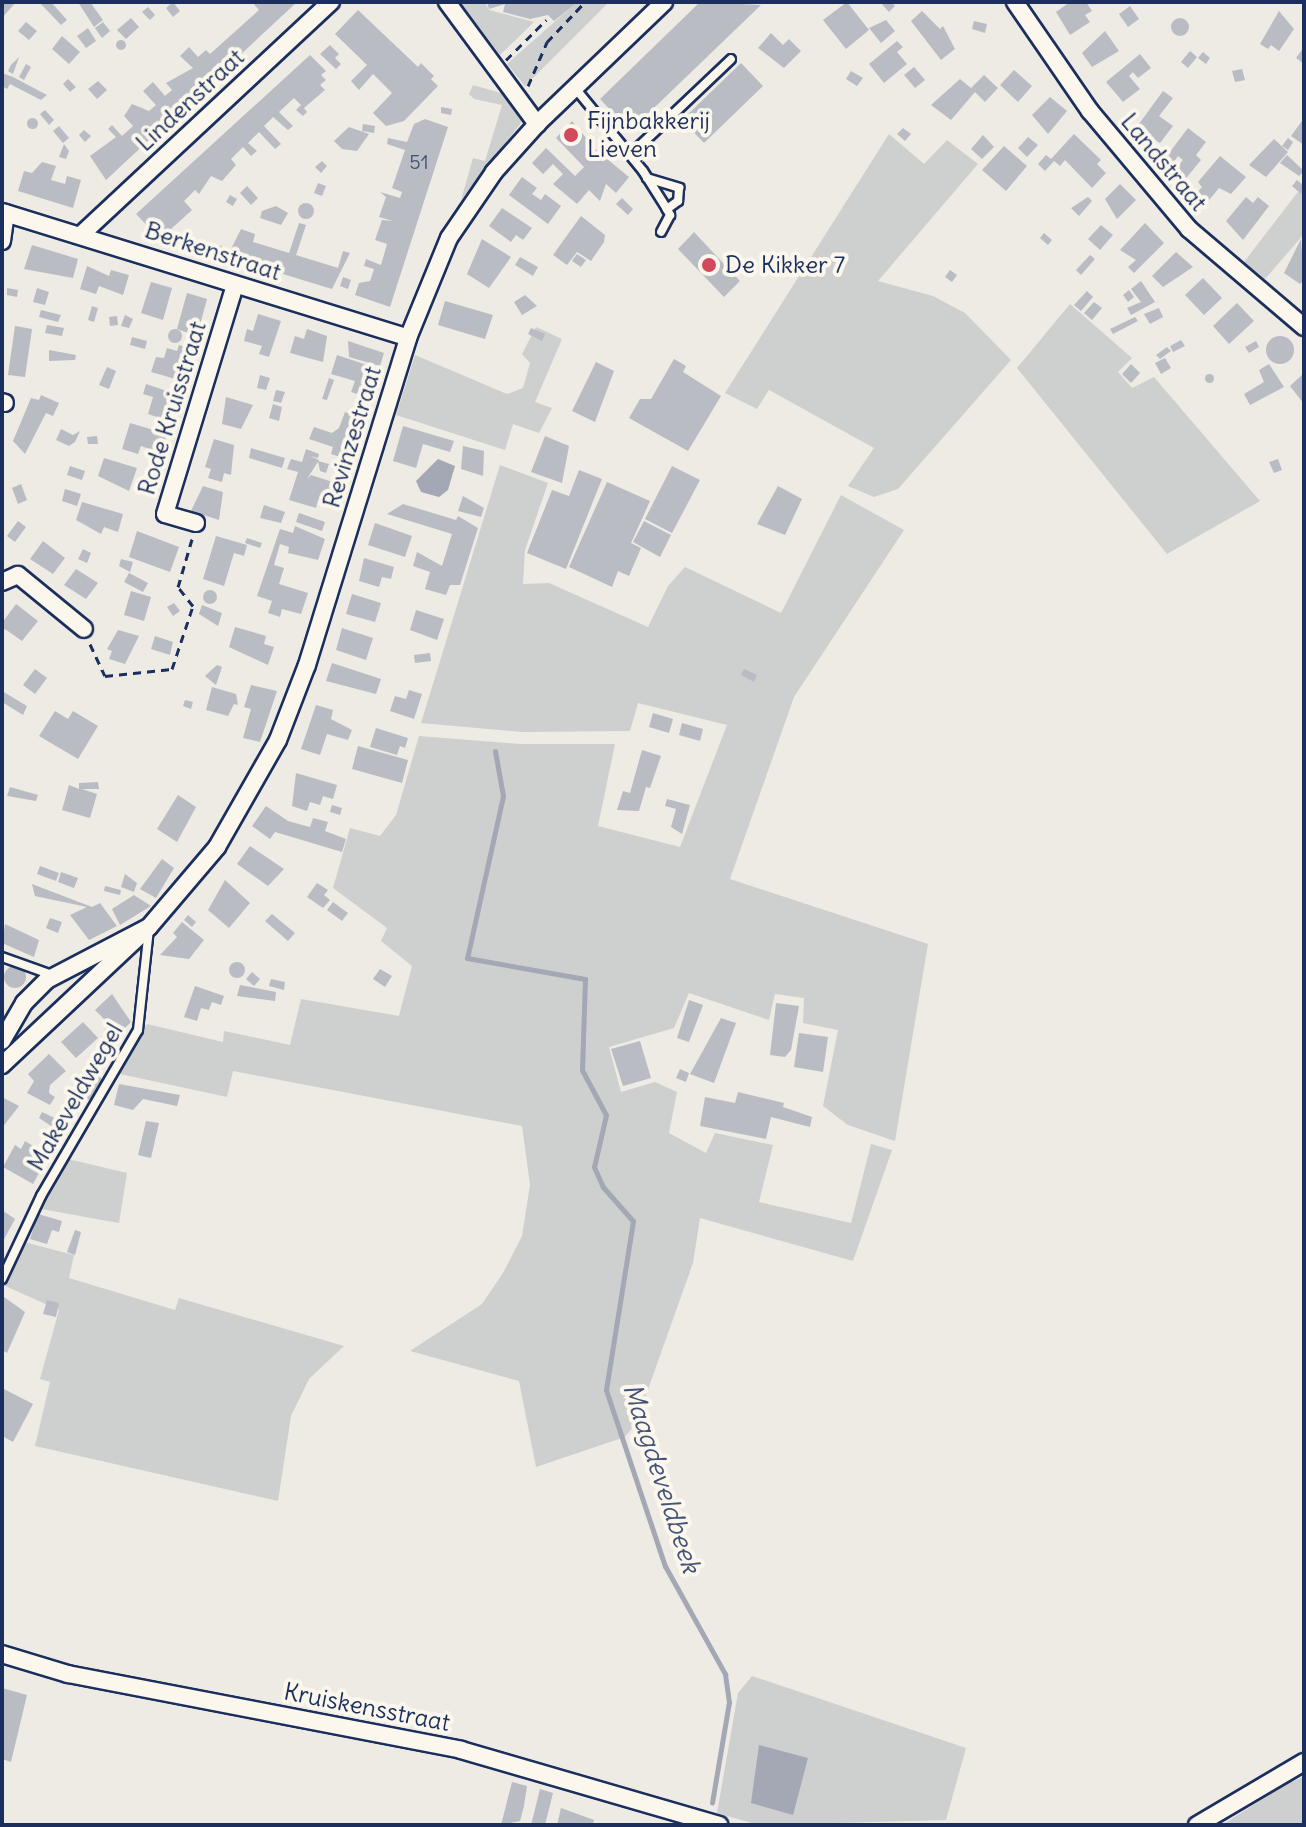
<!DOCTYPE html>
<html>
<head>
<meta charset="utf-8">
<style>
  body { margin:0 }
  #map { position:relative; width:1306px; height:1827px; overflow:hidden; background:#eeebe4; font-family:Delius,sans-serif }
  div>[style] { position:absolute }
  .green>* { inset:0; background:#cecfcf }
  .water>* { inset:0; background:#a3a8b4 }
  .stream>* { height:5px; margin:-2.5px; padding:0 2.5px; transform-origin:2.5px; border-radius:2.5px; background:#a3a8b4 }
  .building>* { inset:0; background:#b9bcc3 }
  .round { border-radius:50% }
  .path>* { height:3px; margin-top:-1.5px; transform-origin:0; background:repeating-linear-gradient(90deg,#1b2f5e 0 8px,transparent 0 14px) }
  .roads { filter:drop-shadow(2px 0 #1b2f5e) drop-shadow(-2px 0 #1b2f5e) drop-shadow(0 2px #1b2f5e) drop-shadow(0 -2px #1b2f5e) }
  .service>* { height:8px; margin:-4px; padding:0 4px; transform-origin:4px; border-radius:4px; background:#fbf7ec }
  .minor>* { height:16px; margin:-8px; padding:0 8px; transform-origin:8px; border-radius:8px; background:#fbf7ec }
  .dots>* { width:22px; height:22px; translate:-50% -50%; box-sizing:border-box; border:4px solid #fbf7ec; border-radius:50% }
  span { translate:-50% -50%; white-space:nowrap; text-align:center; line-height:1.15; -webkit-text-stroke:8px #fbf7ec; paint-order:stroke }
  .number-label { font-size:20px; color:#425277 }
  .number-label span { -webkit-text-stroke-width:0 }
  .street-label { font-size:24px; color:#1b2f5e }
  .poi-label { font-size:24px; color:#1b2f5e }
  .left { translate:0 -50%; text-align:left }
  .water-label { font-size:26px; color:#445378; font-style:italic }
  .frame { position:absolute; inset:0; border:4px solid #1b2f5e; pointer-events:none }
</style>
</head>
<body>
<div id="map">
  <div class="green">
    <i style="clip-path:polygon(460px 2px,485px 2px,489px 10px,534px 22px,500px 55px)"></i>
    <i style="clip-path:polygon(577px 2px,609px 2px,525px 86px,507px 64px)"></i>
    <i style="clip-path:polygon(473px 85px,504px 94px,524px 119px,461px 200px,473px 158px,485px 161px,502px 105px,474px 99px,469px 94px)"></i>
    <i style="clip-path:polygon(889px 134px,924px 164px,947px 140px,978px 164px,878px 281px,933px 296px,965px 313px,1011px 360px,898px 489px,874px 497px,848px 486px,874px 448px,769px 390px,757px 409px,725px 393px)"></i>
    <i style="clip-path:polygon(1304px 184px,1304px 234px,1265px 279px,1244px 262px)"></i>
    <i style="clip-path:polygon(1070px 304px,1132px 358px,1118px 372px,1132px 388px,1154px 377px,1260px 501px,1167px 554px,1017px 368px)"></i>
    <i style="clip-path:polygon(536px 327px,562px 339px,535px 402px,552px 408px,539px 433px,513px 424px,505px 450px,396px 415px,415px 355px,507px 394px,523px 388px,530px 363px,522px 354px)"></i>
    <i style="clip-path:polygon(500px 465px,548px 483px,525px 550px,523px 584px,549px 583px,648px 627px,668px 586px,685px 567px,781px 613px,841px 495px,904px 530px,794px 697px,730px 879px,928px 944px,895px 1141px,848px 1125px,823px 1106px,838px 1030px,803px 1023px,804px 998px,775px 994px,769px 1020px,689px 993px,674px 1028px,609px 1047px,621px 1092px,655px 1082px,677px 1092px,669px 1133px,706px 1153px,715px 1133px,773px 1145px,759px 1202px,851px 1223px,871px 1144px,892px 1150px,853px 1261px,700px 1218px,693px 1263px,636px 1423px,625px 1437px,536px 1467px,519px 1381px,410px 1351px,482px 1304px,503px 1273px,522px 1236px,530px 1185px,522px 1126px,233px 1071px,227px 1097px,120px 1074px,147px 1024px,223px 1042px,224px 1031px,290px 1045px,301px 999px,399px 1016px,412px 966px,381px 941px,387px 928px,333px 888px,350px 828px,380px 836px,396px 815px,419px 736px,520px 744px,615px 744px,598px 826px,680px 847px,727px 725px,638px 703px,630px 731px,522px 732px,421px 723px)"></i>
    <i style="clip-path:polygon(68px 1159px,127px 1173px,119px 1223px,41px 1209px)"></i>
    <i style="clip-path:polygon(24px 1242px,74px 1255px,69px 1278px,175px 1310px,179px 1298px,344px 1346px,309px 1379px,291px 1416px,278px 1501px,35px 1446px,50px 1382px,40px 1379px,59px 1310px,3px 1285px)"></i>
    <i style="clip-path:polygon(752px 1676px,966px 1748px,946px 1820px,759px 1825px,717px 1813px,738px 1693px)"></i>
    <i style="clip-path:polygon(1304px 1777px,1304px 1825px,1222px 1825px,1288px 1783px)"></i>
  </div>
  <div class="water">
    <i style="clip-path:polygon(438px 459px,455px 466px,448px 490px,439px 497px,421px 492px,416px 481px)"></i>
    <i style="clip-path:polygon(759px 1745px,808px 1758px,793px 1815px,751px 1803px)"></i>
  </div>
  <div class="stream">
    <i style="left:495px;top:751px;width:46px;rotate:79.9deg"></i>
    <i style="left:503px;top:796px;width:166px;rotate:102.5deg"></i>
    <i style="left:467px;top:958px;width:120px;rotate:10.1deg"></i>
    <i style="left:585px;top:979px;width:91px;rotate:91.9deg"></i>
    <i style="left:582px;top:1070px;width:51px;rotate:61.9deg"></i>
    <i style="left:606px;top:1115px;width:53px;rotate:103deg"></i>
    <i style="left:594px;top:1167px;width:22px;rotate:66deg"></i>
    <i style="left:603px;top:1187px;width:45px;rotate:48.6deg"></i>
    <i style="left:633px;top:1221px;width:171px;rotate:99.1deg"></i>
    <i style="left:606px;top:1390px;width:186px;rotate:71.5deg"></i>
    <i style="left:665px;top:1566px;width:124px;rotate:60.9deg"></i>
    <i style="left:725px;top:1674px;width:28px;rotate:82deg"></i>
    <i style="left:729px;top:1702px;width:102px;rotate:99.6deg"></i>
  </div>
  <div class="building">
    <i style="clip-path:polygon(2px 2px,16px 2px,2px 18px)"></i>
    <i style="clip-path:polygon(39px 2px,51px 2px,67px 20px,61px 25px)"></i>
    <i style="clip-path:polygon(78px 2px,90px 2px,103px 20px,94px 27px)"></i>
    <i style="clip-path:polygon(173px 2px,180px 11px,173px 17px,166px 8px)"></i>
    <i style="clip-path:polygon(252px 2px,297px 2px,106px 180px,90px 156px,116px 137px,108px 129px,112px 125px,122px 136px,133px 126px,124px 116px,132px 104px,149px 111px,156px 105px,143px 91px,153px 82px,165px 96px,172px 90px,166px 83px,193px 68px,180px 56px,189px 47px,198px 57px,206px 50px,210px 54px,259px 10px)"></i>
    <i style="clip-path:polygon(487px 2px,574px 2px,575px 4px,554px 21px,548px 15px,530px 19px,503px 12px,505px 4px,489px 9px)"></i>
    <i style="clip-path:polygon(700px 2px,761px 5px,630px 131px,600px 99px)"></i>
    <i style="clip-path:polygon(847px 2px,869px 30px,846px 49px,823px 20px)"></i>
    <i style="clip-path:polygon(880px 2px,891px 2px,895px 6px,889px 12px)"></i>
    <i style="clip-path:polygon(1070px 2px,1086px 2px,1092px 11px,1085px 15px,1090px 22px,1070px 35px,1056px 12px)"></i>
    <i style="clip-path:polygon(1130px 6px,1139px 19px,1128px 27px,1119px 14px)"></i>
    <i style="clip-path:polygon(148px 7px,155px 15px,150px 20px,142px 12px)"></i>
    <i style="clip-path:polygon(358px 10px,418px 67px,421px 63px,434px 76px,431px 79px,438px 86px,404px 121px,386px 126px,373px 113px,392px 93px,373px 74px,359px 90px,351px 81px,367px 65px,335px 34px)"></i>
    <i style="clip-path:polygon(922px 11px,940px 29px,943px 26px,955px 49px,941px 60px,911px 21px)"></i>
    <i style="clip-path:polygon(1279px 11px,1294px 29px,1279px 51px,1271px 45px,1268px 49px,1260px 44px)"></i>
    <i class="round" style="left:1171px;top:18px;width:18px;height:18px"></i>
    <i style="clip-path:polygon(131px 18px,139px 27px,126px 39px,117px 30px)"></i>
    <i style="clip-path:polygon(886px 20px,895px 31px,881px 43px,869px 28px)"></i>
    <i style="clip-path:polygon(974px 21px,987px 24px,985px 33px,972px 29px)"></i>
    <i style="clip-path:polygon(26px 22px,37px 31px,29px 40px,18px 31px)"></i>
    <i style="clip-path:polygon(103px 22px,110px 31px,102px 38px,95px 28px)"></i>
    <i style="clip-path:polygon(88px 28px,96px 41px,86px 48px,77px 36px)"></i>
    <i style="clip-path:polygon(1105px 31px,1119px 51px,1092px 67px,1082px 53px)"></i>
    <i style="clip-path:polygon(771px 33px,783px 45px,789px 39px,801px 51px,784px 68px,758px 48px)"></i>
    <i style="clip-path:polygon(62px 36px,80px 52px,69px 64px,52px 49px)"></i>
    <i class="round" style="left:116px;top:40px;width:10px;height:10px"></i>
    <i style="clip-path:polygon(897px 41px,903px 47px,897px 52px,907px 64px,884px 83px,869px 64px)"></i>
    <i style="clip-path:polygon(330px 45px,339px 54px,335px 58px,341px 64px,336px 69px,320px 54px)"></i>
    <i style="clip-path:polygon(1304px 47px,1304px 64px,1296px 58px)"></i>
    <i style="clip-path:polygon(1190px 51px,1197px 57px,1188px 68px,1181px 62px)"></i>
    <i style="clip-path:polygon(1203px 52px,1210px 58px,1206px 64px,1198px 58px)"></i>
    <i style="clip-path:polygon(1140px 54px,1151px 68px,1138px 78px,1133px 72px,1129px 76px,1140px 89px,1123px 102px,1106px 82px)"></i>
    <i style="clip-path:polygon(310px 55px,326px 71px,321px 75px,326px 80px,320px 85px,325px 90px,304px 108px,307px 112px,303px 116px,296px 110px,301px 105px,294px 98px,279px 112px,293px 126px,288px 130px,273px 117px,264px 126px,281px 144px,275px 149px,259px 132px,248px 143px,257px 151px,251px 156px,243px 147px,231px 159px,236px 165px,222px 181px,211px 176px,199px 194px,195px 190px,184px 201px,192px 210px,160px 239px,136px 214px)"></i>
    <i style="clip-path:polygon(19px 57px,13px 74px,8px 71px,11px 65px)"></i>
    <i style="clip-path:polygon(741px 63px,763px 86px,704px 143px,682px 120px)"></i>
    <i style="clip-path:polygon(26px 64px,31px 67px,24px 80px,19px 77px)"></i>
    <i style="clip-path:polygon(914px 67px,925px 80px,915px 88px,904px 75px)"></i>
    <i style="clip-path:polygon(1242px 69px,1245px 80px,1235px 82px,1232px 71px)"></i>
    <i style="clip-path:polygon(1014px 70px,1032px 86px,1018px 102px,1000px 85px)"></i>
    <i style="clip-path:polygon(851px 71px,863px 78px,857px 86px,846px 79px)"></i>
    <i style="clip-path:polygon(2px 73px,13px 77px,47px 95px,41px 100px,10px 84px,7px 89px,2px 86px)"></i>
    <i style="clip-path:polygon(984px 75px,998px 88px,985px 102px,975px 92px,951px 120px,931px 105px,960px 79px,971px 88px)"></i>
    <i style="clip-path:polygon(68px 79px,76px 87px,70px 92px,63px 84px)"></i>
    <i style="clip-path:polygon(98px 81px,107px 90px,97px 99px,88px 89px)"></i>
    <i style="clip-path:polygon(1163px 91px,1173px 98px,1159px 116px,1173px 126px,1160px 143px,1136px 128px)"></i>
    <i style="clip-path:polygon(1050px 97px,1067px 111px,1048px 134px,1032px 115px)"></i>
    <i style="clip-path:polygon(441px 107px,452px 109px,451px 115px,441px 113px)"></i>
    <i style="clip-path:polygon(45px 110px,54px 120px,49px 125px,40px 114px)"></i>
    <i class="round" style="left:26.5px;top:117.5px;width:11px;height:11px"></i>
    <i style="clip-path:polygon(1304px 118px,1304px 145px,1291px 136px)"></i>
    <i style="clip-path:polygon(425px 119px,448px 127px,390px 307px,355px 295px,359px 283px,370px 281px,374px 269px,364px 266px,366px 259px,381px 265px,387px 244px,375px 240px,382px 220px,393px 221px,379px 217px,386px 197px,380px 192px,400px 198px,402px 192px,392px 188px,405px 150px,387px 144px,388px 138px,407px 142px,414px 124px)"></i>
    <i style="clip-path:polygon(572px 121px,596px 150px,629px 177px,616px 193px,606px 184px,600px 201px,589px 190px,577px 204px,553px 184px,563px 174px,553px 164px,543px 174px,532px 163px,546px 148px,575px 176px,584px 167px,556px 138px)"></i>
    <i style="clip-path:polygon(363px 124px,375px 126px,374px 133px,362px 131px)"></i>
    <i style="clip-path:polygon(59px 126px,69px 138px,63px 143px,53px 131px)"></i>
    <i style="clip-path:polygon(349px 127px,369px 134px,357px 151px,342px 149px,334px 141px)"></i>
    <i style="clip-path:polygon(903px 128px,911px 134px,905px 141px,897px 134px)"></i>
    <i style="clip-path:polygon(1188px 128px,1206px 142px,1196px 155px,1201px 160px,1183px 182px,1172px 174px,1183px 160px,1178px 156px,1171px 166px,1163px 161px)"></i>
    <i style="clip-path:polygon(84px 130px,91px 136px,85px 142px,79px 135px)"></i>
    <i style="clip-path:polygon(1074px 134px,1101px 160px,1097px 164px,1106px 173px,1092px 188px,1065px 160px,1060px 166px,1054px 161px,1045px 171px,1038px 164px,1046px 155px,1051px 159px)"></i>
    <i style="clip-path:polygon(983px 135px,994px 147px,982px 159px,971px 149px)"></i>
    <i style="clip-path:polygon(1028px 137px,1038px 145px,1027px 157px,1018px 148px)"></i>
    <i style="clip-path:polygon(1288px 138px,1293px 142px,1288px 150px,1282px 146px)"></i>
    <i style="clip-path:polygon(1274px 139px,1288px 152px,1266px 177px,1249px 165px)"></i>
    <i style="clip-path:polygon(64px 144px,69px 151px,66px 159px,59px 157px)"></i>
    <i style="clip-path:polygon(1004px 146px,1027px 166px,1006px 191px,982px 170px)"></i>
    <i style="clip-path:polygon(1287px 155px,1304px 171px,1299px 176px,1280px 163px)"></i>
    <i style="clip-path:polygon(1220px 156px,1246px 177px,1231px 194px,1219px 188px,1205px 205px,1194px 196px,1202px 187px,1198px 182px)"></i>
    <i style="clip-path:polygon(322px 161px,327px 166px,321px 173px,315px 167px)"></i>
    <i style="clip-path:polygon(42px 162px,56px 166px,51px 180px,65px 184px,67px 176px,81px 180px,73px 208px,18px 191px,24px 171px,32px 173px)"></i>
    <i style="clip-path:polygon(522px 177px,537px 188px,532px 194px,541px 200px,545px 194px,561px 206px,548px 224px,509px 195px)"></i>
    <i style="clip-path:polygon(1297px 180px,1304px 186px,1301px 194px,1292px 186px)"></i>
    <i style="clip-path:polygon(318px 183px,326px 186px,322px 196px,314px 193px)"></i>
    <i style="clip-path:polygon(1120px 184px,1136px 200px,1117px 219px,1105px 199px)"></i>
    <i style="clip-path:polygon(247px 186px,258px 198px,251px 205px,240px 193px)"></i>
    <i style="clip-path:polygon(230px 195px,237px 199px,233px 206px,226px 202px)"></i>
    <i style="clip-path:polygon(1088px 197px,1092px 201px,1079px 216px,1071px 208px)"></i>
    <i style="clip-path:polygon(1246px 197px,1253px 203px,1258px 197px,1269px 206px,1243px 240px,1226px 221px)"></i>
    <i style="clip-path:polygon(622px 198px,633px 209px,628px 215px,616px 204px)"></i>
    <i class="round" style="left:298px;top:203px;width:16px;height:16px"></i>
    <i style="clip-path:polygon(276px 206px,288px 213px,281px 225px,260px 218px,262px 211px)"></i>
    <i style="clip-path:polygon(502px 208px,532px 228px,523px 240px,516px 235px,511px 242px,489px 226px)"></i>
    <i style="clip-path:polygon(581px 216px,605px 235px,604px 242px,591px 261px,577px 252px,567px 265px,553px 255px)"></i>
    <i style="clip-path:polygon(299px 223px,306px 225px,296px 255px,338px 268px,343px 251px,350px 253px,332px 289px,227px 257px,241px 229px,255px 234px,253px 242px,289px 253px)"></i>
    <i style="clip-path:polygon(1145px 223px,1164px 243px,1134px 273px,1128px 267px,1136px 260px,1120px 250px)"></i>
    <i style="clip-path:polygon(1101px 225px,1113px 235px,1100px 250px,1088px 239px)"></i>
    <i style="clip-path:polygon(694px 232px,740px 281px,724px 297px,678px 249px)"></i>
    <i style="clip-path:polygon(1044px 233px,1052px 240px,1048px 245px,1040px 238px)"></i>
    <i style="clip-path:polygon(482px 239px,511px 257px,489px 288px,467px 274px)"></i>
    <i style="clip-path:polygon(1301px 239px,1304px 280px,1300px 284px,1284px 273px)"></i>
    <i style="clip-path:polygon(32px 245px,78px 259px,73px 278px,24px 269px)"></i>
    <i style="clip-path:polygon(211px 245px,222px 246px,217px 263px,206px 259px)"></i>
    <i style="clip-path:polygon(1176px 252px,1193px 267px,1163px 287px,1152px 276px)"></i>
    <i style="clip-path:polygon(577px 254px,586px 260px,581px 267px,572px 261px)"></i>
    <i style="clip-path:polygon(1090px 255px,1095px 259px,1081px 275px,1076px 270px)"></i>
    <i style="clip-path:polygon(520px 257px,538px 267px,533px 276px,515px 265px)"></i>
    <i style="clip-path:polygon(87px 266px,109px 276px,111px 270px,129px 275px,123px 295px,99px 286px,96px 294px,80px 289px)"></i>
    <i style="clip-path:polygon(950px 270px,957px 275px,952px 282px,945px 277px)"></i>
    <i style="clip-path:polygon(343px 277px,351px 280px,348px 289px,340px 286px)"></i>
    <i style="clip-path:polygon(1203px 278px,1222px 298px,1204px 315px,1185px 295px)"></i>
    <i style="clip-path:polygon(1141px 281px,1155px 302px,1131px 315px,1127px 308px,1141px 302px,1131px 289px)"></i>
    <i style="clip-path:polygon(151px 282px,172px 288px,163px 320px,141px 313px)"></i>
    <i style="clip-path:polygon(7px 288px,18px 290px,17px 297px,7px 295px)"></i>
    <i style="clip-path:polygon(37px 288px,49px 292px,45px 305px,33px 302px)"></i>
    <i style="clip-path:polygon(1129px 290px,1134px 297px,1128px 302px,1123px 295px)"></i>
    <i style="clip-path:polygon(1087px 291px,1093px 297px,1081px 311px,1074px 305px)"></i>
    <i style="clip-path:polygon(187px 293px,207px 299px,197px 336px,177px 329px)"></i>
    <i style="clip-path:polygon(525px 295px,537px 306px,522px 315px,514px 302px)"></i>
    <i style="clip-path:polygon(445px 301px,493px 315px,485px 339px,438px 325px)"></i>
    <i style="clip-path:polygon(1094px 302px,1102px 308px,1092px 320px,1084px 313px)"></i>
    <i style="clip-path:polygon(1237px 303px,1254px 321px,1229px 344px,1213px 326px)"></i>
    <i style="clip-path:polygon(92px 306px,98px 308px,94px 322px,88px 320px)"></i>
    <i style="clip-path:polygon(1159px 308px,1163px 317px,1150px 324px,1144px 314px)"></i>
    <i style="clip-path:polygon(41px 310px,61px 315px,58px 322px,39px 317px)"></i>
    <i style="clip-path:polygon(258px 314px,281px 321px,269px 357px,259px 354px,262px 346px,244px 341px,247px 329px,253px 331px)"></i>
    <i style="clip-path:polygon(125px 315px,133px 319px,129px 328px,121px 326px)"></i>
    <i style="clip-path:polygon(117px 316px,118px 325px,110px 326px,109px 317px)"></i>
    <i style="clip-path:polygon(1135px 317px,1138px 321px,1113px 334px,1110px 329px)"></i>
    <i style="clip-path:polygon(47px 325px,64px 328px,62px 336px,45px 333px)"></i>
    <i style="clip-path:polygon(15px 326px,32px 329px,25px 377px,8px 375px)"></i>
    <i style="clip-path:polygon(531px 328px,545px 334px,542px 341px,528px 334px)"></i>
    <i class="round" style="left:168px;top:329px;width:14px;height:14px"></i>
    <i style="clip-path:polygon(307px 329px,327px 336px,323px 362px,290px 353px,295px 336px,304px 339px)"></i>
    <i class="round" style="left:1266px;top:336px;width:28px;height:28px"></i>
    <i style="clip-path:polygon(132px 337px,147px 341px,145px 349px,130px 345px)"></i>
    <i style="clip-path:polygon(1181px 340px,1185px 346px,1173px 352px,1170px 346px)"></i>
    <i style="clip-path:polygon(348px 341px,384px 353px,380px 366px,349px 357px)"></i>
    <i style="clip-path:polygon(1256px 341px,1259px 347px,1249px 353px,1245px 347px)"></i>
    <i style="clip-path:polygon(179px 345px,191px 349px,191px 356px,179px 380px,151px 372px,156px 357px,164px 358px,167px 348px,177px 351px)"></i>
    <i style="clip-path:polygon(1167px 347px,1171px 351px,1160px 359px,1156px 355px)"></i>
    <i style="clip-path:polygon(49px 350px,76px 355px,75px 360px,49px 361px)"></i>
    <i style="clip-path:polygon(337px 355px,379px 369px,367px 397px,351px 392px,355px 381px,331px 374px)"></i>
    <i style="clip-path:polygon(1165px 358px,1171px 368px,1161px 374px,1155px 363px)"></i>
    <i style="clip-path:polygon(674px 359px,686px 366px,683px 372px,721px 396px,688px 451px,629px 418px,640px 399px,651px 399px)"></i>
    <i style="clip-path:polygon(596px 362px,614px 371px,595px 422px,572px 411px)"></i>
    <i style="clip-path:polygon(1131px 364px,1140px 373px,1131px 383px,1122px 374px)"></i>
    <i style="clip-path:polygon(1269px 364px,1284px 387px,1250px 405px,1244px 394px,1264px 382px,1259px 370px)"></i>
    <i style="clip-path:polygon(107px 367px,116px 371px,109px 389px,99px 385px)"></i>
    <i style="clip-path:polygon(1304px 373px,1304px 404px,1290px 386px)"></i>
    <i class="round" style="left:1204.5px;top:373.5px;width:9px;height:9px"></i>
    <i style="clip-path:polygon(260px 375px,270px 378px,266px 390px,257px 388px)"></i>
    <i style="clip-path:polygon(329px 378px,334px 380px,327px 400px,322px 399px)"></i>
    <i style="clip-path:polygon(146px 384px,179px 395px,169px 421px,148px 414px,153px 397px,143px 394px)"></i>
    <i style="clip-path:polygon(276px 390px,285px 392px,281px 403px,273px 401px)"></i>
    <i style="clip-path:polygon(41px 395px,59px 403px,53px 416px,46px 413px,25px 454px,13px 441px,31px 398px,39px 400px)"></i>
    <i style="clip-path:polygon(226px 397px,253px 405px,241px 429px,222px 424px)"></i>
    <i style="clip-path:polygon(273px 404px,282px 407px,279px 421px,269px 418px)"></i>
    <i style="clip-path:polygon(345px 412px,363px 418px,350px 460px,331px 454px,333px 447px,309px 439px,314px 427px,332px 433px,339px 428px)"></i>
    <i style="clip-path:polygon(130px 423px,167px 434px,161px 453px,141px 446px,138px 454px,122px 449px)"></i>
    <i style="clip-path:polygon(403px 426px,454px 441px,450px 452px,423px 444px,416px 468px,393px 461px)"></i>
    <i style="clip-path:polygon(61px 429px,73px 435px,80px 431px,75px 442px,69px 446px,56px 440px)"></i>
    <i style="clip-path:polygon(97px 436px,98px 444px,88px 444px,87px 437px)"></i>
    <i style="clip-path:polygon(545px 436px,569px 446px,562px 483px,531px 472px)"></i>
    <i style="clip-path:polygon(214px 439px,234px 445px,231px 475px,224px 473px,222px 482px,208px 478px,211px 469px,205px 467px)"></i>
    <i style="clip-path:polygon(463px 446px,484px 451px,483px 476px,461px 469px)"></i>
    <i style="clip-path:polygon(251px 448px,285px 458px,282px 468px,249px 458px)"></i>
    <i style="clip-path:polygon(306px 449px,319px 454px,318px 458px,310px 456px,319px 460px,307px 479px,311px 475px,342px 485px,336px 506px,318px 500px,316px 508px,289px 500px,298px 472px,287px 469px,291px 459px,302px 462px)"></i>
    <i style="clip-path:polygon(104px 458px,137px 468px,129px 491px,98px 476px)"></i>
    <i style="clip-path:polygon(1278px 459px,1282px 470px,1274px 473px,1269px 462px)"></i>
    <i style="clip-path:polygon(318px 461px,329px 464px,326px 473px,320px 471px)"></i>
    <i style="clip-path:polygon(70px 466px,85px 471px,82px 480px,67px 475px)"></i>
    <i style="clip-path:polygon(672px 466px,700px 480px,672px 533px,645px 519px)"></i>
    <i style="clip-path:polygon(579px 470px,602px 479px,566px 569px,527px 553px,552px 490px,569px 496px)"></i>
    <i style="clip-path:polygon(607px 482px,650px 501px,631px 543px,641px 548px,629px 576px,618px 571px,612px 587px,569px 567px)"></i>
    <i style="clip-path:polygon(21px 484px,27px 500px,18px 504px,12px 488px)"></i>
    <i style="clip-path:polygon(203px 486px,223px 492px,219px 520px,191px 511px)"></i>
    <i style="clip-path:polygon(778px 486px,802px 499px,785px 535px,757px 524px)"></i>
    <i style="clip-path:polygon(65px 489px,81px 494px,77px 506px,62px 501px)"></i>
    <i style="clip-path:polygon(463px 496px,484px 508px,481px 517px,458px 511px)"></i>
    <i style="clip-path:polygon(82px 502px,123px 514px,118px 532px,104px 527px,101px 534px,76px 520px)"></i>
    <i style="clip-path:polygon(403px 504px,456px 520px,458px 516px,478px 528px,460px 585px,450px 585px,446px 595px,425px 589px,430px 572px,413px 566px,417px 552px,442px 566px,452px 534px,387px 514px)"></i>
    <i style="clip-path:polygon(264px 505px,285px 512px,281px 523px,260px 518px)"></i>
    <i style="clip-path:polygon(299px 513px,325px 522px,322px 531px,296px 522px)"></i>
    <i style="clip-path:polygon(18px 521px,26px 527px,15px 542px,7px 536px)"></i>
    <i style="clip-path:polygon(644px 521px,671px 535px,660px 557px,633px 542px)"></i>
    <i style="clip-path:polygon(375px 523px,412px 536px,405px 557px,368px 545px)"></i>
    <i style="clip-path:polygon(295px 526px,325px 539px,318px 560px,288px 553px,289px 547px,280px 544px,274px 565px,284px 568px,279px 584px,308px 593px,301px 614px,282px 609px,280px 617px,268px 613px,272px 601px,257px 596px,280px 529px,293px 533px)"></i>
    <i style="clip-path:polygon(137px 531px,179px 547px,170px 572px,129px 557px)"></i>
    <i style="clip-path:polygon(216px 536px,247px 545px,244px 556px,234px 553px,224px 586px,203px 579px)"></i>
    <i style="clip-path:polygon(247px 538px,262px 543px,260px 548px,245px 543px)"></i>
    <i style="clip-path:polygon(43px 541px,65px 558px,53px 574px,30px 559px)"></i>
    <i style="clip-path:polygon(83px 549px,91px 553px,87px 563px,78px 559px)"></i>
    <i style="clip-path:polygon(364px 558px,394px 567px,391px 579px,382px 577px,379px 587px,359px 581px)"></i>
    <i style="clip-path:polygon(121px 559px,133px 562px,130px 572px,119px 566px)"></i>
    <i style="clip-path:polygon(76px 569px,98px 583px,86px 599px,64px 585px)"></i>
    <i style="clip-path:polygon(129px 573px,148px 583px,143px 592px,124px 582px)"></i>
    <i class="round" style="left:203px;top:590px;width:14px;height:14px"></i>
    <i style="clip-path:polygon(131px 591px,151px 597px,144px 621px,124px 615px)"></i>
    <i style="clip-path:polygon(352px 594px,381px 603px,375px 622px,346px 614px)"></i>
    <i style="clip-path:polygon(174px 603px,180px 611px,173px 616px,167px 607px)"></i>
    <i style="clip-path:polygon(16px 604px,38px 621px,22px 641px,5px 629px,2px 632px,2px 623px)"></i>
    <i style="clip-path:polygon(202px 605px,222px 613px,218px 626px,199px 614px)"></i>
    <i style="clip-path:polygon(416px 610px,444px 619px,437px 640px,410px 630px)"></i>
    <i style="clip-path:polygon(235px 627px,266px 636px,264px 644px,274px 647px,268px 665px,229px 647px)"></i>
    <i style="clip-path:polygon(342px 628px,373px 638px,366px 660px,336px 650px)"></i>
    <i style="clip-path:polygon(118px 630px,139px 636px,125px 664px,109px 659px,112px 651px,107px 649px)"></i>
    <i style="clip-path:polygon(155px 636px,173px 642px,170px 655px,151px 649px)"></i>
    <i style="clip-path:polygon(430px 653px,431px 661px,415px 663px,414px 655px)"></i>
    <i style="clip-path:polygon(332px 663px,381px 679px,376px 694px,326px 681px)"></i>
    <i style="clip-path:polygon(217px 665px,222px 667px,216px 685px,205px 676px)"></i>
    <i style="clip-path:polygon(35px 669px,47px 678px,35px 694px,23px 685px)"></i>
    <i style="clip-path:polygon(744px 669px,757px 675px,754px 682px,741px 675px)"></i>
    <i style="clip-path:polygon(251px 685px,277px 691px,260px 742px,243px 738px,251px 709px,244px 707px)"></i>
    <i style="clip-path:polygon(212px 687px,236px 694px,238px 705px,234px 704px,228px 716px,206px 710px)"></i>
    <i style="clip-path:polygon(409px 690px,422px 694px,414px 719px,390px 711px,395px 696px,406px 699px)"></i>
    <i style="clip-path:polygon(2px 691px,27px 706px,23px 715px,2px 702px)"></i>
    <i style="clip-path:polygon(185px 700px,193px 702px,191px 709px,183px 706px)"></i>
    <i style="clip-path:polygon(316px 705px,333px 710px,331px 719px,352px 730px,348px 740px,327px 734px,320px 755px,301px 749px)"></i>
    <i style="clip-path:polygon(55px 711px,68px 719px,73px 711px,98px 726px,78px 759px,39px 736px)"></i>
    <i style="clip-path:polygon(653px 713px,673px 719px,669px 733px,649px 727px)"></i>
    <i style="clip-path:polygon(682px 723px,703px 729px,700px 741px,679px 735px)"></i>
    <i style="clip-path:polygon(376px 728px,408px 738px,405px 748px,400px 746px,397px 755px,370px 747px)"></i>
    <i style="clip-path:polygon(358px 746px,408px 760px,402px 783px,352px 769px)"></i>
    <i style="clip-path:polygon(642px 750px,661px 756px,650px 788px,646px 787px,639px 811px,617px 810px,623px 791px,630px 793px)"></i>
    <i style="clip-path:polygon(296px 773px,337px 785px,333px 799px,323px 796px,320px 805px,310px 802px,307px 811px,292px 806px)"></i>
    <i style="clip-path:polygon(98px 782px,99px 789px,82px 789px,97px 794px,90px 818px,62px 810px,69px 785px,79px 789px,79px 783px)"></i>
    <i style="clip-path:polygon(10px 787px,38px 795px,36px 801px,7px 796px)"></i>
    <i style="clip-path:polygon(178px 795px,196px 807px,177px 842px,157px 829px)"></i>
    <i style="clip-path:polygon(667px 799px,690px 805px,682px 834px,671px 827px,676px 809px,665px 806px)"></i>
    <i style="clip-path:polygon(332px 805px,342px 808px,340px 815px,330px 812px)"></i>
    <i style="clip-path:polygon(266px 806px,288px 821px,310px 827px,313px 818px,328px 822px,325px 831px,346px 839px,342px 852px,275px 832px,270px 839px,252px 826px)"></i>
    <i style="clip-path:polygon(250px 846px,284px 869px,268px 886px,237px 864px)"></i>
    <i style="clip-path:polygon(162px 859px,174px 868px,156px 898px,140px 889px)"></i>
    <i style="clip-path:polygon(40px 866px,59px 873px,56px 881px,37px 874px)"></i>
    <i style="clip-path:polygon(61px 872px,78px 878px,74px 888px,58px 882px)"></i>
    <i style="clip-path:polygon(125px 874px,137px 883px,134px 892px,121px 887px)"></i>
    <i style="clip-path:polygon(225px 880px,250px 903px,229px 928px,208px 910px)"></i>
    <i style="clip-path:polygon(317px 883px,328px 890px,324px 895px,330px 900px,323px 908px,307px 897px)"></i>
    <i style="clip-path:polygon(32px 884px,92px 907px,100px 903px,117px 926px,89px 940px,70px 915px,87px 907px,35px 896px)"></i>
    <i style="clip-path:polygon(105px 886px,121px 890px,120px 895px,104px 891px)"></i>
    <i style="clip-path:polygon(134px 895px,151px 906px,120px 925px,112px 909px)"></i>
    <i style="clip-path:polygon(333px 902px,348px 913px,342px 921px,327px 910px)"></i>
    <i style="clip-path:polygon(272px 914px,295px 933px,288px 941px,265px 921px)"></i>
    <i style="clip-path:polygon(188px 915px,196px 922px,192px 927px,184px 920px)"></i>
    <i style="clip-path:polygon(50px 918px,62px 922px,58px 933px,46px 928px)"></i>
    <i style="clip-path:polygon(182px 922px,204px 940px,189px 959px,160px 955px,177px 937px,173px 933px)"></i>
    <i style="clip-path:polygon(5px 924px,39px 940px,34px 957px,2px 943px)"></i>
    <i class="round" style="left:229px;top:962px;width:16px;height:16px"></i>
    <i class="round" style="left:4px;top:966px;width:22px;height:22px"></i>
    <i style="clip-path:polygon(380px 969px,392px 976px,385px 987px,373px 979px)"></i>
    <i style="clip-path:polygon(252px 972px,260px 979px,254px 986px,246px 979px)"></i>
    <i style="clip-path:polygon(271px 979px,285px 982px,284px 990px,269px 986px)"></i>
    <i style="clip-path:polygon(240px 985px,276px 992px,275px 1001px,237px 996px)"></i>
    <i style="clip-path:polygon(195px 986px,224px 996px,221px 1005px,212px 1002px,209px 1010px,201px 1008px,197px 1021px,184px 1017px)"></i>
    <i style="clip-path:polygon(112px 994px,131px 1022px,113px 1040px,104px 1030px,110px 1025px,95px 1010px)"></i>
    <i style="clip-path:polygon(689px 1000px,703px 1005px,689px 1042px,677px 1038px)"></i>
    <i style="clip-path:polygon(776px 1003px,799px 1006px,791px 1050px,785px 1057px,770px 1055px)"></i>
    <i style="clip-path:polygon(721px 1018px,736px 1023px,714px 1083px,690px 1074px)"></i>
    <i style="clip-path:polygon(83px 1022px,98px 1038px,76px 1058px,61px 1042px)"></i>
    <i style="clip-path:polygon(799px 1033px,828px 1037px,823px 1072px,794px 1067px)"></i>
    <i style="clip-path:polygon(640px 1041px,651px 1078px,623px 1086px,611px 1049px)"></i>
    <i style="clip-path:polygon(49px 1054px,66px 1071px,50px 1085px,49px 1093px,55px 1097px,50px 1105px,27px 1093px,34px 1081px,28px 1074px)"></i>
    <i style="clip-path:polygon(95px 1067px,102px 1080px,92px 1099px,85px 1100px,74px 1089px)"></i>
    <i style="clip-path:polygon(680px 1069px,689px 1073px,686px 1082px,676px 1078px)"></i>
    <i style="clip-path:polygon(119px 1084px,180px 1095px,177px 1106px,143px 1099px,133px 1110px,114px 1105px)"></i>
    <i style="clip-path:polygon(738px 1092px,784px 1103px,783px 1107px,812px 1117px,810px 1127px,771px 1117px,766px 1139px,700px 1126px,705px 1097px,735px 1103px)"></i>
    <i style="clip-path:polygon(2px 1097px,19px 1106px,2px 1128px)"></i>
    <i style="clip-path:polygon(42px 1112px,65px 1123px,60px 1132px,39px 1118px)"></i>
    <i style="clip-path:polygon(146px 1121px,159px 1123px,151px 1158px,138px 1155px)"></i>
    <i style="clip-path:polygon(25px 1141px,41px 1151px,36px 1159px,44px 1164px,33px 1184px,3px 1167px,15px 1145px,21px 1149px)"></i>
    <i style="clip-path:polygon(2px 1210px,15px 1219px,2px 1243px)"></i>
    <i style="clip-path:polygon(38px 1214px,62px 1221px,59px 1232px,52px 1230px,47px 1244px,30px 1239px)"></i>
    <i style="clip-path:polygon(75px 1230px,81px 1232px,75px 1255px,67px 1252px)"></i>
    <i style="clip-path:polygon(4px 1297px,25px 1312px,7px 1353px,2px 1350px)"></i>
    <i style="clip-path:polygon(47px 1300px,59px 1303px,56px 1317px,43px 1314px)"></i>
    <i style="clip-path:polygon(2px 1388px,33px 1404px,13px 1442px,2px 1436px)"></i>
    <i style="clip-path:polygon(2px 1688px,27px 1695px,11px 1762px,2px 1759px)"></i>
    <i style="clip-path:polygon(512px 1782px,527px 1786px,524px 1806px,520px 1821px,501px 1825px)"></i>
    <i style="clip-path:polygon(540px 1789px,553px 1793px,545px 1825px,531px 1825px)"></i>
    <i style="clip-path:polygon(561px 1808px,594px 1820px,593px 1825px,557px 1825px)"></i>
  </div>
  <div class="path">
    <i style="left:506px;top:60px;width:57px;rotate:-45deg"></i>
    <i style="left:528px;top:86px;width:48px;rotate:-66.6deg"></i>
    <i style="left:547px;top:42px;width:55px;rotate:-46.5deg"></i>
    <i style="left:90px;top:644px;width:35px;rotate:65deg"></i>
    <i style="left:105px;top:676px;width:67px;rotate:-6deg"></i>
    <i style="left:172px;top:669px;width:66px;rotate:-71.6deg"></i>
    <i style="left:193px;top:606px;width:24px;rotate:-128deg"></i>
    <i style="left:178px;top:587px;width:50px;rotate:-73.7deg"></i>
  </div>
  <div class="roads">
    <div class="service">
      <i style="left:575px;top:88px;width:107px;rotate:50.7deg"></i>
      <i style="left:643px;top:171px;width:45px;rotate:57.7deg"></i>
      <i style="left:667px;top:209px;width:7px;rotate:63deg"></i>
      <i style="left:670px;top:215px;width:19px;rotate:118deg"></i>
      <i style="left:630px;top:155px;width:139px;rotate:-43.5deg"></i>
      <i style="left:647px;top:178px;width:34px;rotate:17deg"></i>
      <i style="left:679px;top:188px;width:13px;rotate:94deg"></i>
      <i style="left:678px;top:201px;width:14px;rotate:144deg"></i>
      <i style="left:2px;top:957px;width:53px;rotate:19.8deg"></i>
      <i style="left:2px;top:1279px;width:92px;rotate:-64.8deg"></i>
      <i style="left:41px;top:1196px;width:192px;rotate:-59.7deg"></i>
      <i style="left:138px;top:1030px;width:103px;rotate:-83.8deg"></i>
    </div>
    <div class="minor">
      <i style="left:447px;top:2px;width:152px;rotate:53.6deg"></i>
      <i style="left:1015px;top:2px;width:132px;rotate:55.5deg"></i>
      <i style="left:1090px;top:111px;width:154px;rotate:50deg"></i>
      <i style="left:1189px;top:229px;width:151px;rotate:40.4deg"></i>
      <i style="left:2px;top:212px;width:425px;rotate:17.2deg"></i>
      <i style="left:83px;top:233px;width:339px;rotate:-43deg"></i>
      <i style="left:2px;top:241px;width:28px;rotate:-82deg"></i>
      <i style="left:2px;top:402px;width:3px;rotate:18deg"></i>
      <i style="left:196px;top:523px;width:32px;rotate:-164deg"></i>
      <i style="left:165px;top:514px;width:239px;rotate:-73deg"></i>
      <i style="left:2px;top:582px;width:17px;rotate:-24deg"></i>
      <i style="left:18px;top:575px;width:85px;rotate:39.3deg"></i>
      <i style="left:149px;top:927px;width:105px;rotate:-49.6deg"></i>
      <i style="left:217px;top:847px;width:123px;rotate:-60.3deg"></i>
      <i style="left:278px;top:740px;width:80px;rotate:-68.9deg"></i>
      <i style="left:307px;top:665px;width:342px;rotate:-72.8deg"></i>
      <i style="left:408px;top:338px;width:108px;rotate:-67.7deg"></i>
      <i style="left:449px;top:238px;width:80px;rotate:-55.7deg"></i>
      <i style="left:494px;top:172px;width:64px;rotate:-48.1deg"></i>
      <i style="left:537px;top:124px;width:176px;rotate:-43.8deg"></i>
      <i style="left:2px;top:1041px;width:44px;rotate:-59.9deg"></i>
      <i style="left:24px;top:1003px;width:33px;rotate:-45deg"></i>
      <i style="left:47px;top:980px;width:115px;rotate:-27.5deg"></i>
      <i style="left:149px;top:927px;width:202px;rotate:136.8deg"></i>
      <i style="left:2px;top:1654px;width:69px;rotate:16.9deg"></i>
      <i style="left:68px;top:1674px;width:400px;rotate:10.9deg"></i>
      <i style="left:461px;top:1750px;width:269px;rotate:16.2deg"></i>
      <i style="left:1197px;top:1825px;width:124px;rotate:-30.5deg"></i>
    </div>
  </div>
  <div class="dots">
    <i style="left:571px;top:135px;background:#d1495b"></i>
    <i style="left:709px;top:265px;background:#d1495b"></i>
  </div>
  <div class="number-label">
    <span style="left:419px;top:161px">51</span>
  </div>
  <div class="street-label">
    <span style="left:190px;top:100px;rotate:-43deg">Lindenstraat</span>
    <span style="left:1164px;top:162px;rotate:50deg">Landstraat</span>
    <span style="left:213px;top:251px;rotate:18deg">Berkenstraat</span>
    <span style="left:172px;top:408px;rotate:-73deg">Rode Kruisstraat</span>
    <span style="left:352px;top:437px;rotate:-73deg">Revinzestraat</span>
    <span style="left:75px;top:1097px;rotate:-60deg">Makeveldwegel</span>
    <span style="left:367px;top:1707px;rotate:11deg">Kruiskensstraat</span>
  </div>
  <div class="poi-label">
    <span class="left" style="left:587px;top:135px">Fijnbakkerij<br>Lieven</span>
    <span class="left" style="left:725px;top:265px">De Kikker 7</span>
  </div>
  <div class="water-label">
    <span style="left:662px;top:1478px;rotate:72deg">Maagdeveldbeek</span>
  </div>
  <div class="frame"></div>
</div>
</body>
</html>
